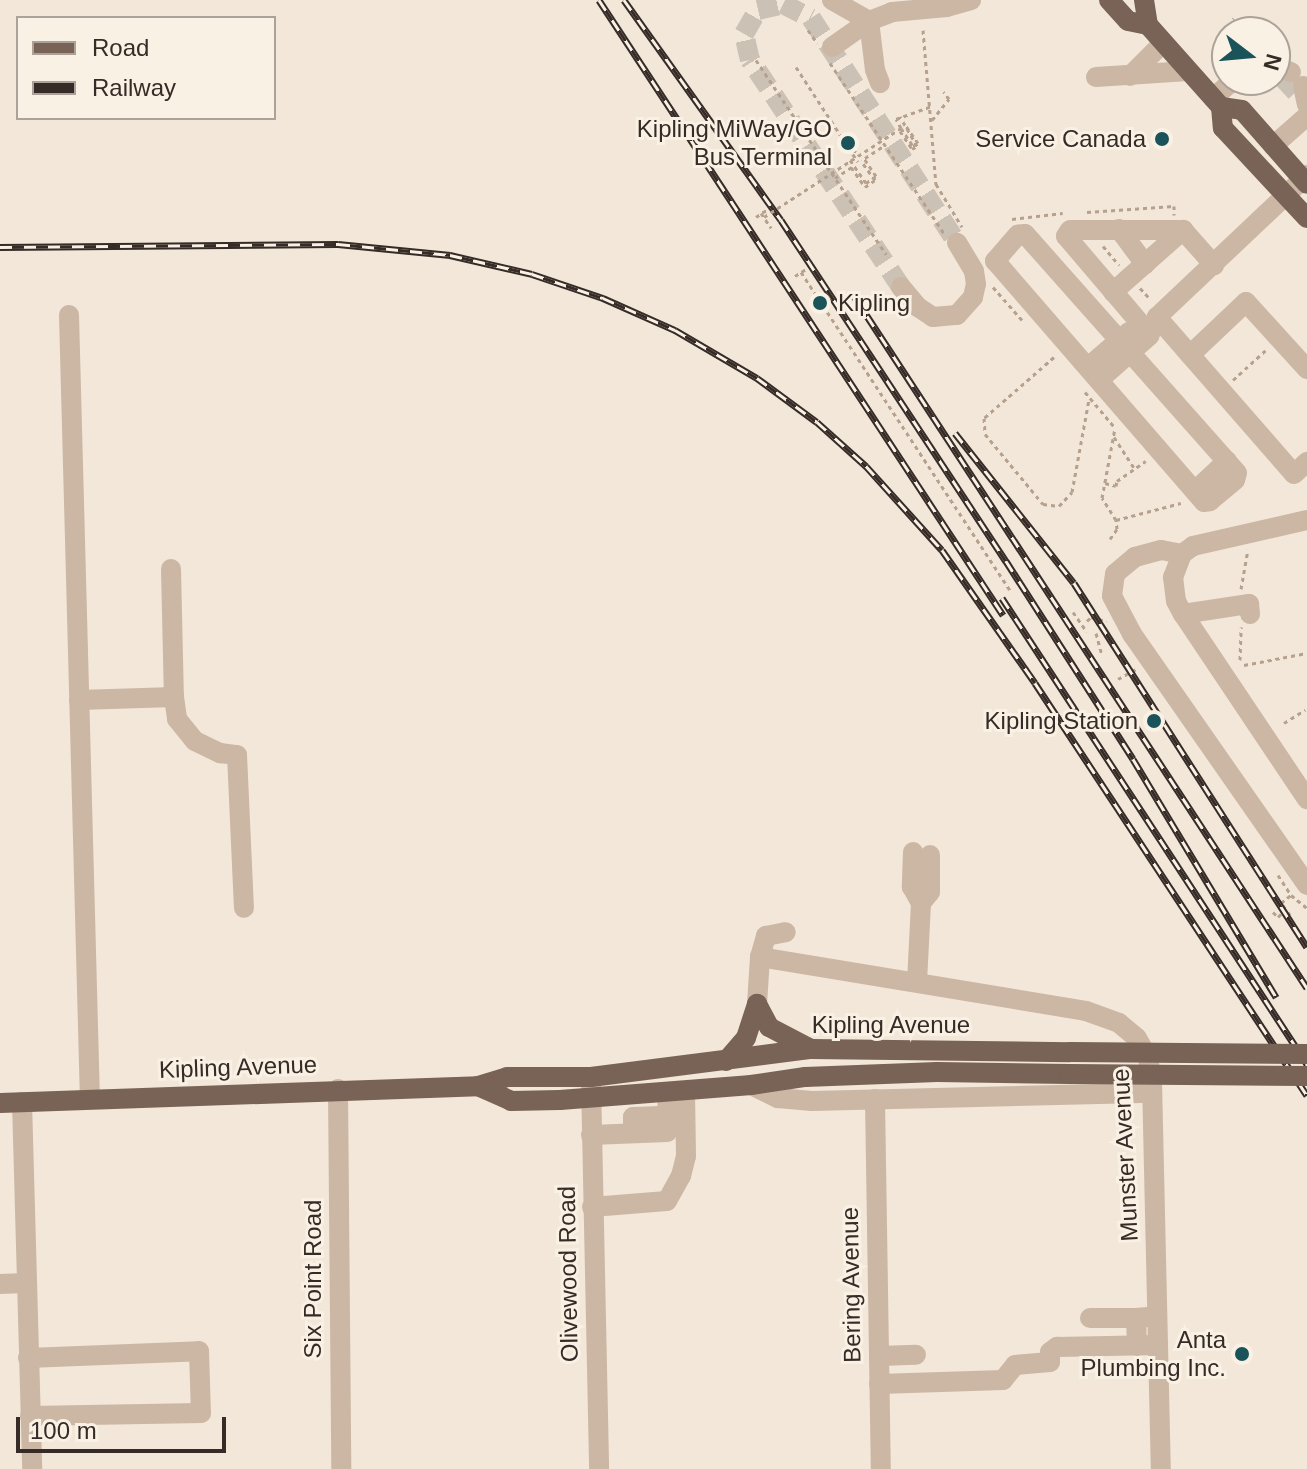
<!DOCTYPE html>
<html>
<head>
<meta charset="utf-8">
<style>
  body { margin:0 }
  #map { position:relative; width:1307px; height:1469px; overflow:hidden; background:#f2e7d9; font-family:Arial,sans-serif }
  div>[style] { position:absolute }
  .minor-tunnel>* { height:20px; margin-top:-10px; transform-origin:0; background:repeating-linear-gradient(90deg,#ccc1b5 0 20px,transparent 0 30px) }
  .path>* { height:3px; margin-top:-1.5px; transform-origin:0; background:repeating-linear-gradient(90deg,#b6a18e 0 4px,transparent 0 8px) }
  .minor>* { height:20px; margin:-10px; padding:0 10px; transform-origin:10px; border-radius:10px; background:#cbb7a4 }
  .major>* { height:20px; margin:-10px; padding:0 10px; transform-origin:10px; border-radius:10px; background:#786356 }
  .rail>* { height:7px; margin-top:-3.5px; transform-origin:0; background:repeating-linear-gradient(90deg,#faf1e5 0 12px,#362b26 0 24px); box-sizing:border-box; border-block:2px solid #362b26 }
  .path-bridge>* { height:3px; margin-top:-1.5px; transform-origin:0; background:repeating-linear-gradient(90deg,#b6a18e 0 4px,transparent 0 8px) }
  .major-bridge>* { height:20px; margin:-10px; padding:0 10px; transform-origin:10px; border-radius:10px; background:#786356 }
  .dots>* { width:22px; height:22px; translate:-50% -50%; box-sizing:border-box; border:4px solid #faf1e5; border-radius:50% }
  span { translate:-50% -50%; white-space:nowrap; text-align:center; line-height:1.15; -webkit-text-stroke:6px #faf1e5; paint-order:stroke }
  .poi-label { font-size:24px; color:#362b26 }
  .right { translate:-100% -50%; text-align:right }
  .left { translate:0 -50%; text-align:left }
  .street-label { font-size:24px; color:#362b26 }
  .legend { position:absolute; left:16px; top:16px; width:260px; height:104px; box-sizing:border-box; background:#faf1e5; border:2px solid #aca299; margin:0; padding:10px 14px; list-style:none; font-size:24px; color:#362b26 }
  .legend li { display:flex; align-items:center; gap:16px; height:40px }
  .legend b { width:40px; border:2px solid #aca299 }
  .north { position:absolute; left:1211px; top:16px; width:80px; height:80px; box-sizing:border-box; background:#faf1e5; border:2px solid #aca299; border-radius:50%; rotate:106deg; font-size:22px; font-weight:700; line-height:32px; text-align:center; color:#362b26 }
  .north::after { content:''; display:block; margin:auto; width:28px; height:36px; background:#1a5359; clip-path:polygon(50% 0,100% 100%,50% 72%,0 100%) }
  .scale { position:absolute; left:16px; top:1417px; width:210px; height:36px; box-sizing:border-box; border:4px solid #362b26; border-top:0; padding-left:10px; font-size:24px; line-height:28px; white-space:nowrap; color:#362b26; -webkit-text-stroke:6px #faf1e5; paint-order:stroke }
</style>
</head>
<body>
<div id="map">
  <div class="minor-tunnel">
    <i style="left:1283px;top:78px;width:19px;rotate:47deg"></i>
    <i style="left:901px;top:287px;width:273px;rotate:-123.6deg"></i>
    <i style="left:750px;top:60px;width:27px;rotate:-103deg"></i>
    <i style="left:744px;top:34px;width:28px;rotate:-60deg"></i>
    <i style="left:758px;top:10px;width:26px;rotate:-13deg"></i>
    <i style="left:783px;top:4px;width:31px;rotate:27deg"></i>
    <i style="left:811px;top:18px;width:268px;rotate:57deg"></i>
  </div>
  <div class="path">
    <i style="left:1233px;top:19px;width:1px;rotate:-45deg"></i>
    <i style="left:808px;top:30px;width:16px;rotate:55deg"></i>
    <i style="left:923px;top:30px;width:155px;rotate:85.2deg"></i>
    <i style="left:936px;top:184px;width:50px;rotate:58.8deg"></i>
    <i style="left:756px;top:60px;width:234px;rotate:56.2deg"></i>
    <i style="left:830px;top:63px;width:205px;rotate:56.2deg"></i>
    <i style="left:796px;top:67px;width:113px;rotate:56.9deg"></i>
    <i style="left:896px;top:119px;width:37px;rotate:-20deg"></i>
    <i style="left:932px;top:120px;width:27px;rotate:-51deg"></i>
    <i style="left:949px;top:99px;width:9px;rotate:-126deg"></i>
    <i style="left:901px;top:128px;width:22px;rotate:56deg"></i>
    <i style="left:913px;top:146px;width:6px;rotate:-31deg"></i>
    <i style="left:918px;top:143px;width:21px;rotate:-125deg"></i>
    <i style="left:900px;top:131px;width:22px;rotate:56deg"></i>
    <i style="left:912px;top:149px;width:6px;rotate:-31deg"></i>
    <i style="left:917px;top:146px;width:34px;rotate:-120deg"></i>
    <i style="left:853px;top:149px;width:8px;rotate:50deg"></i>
    <i style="left:865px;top:158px;width:24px;rotate:-33deg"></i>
    <i style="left:850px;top:160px;width:28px;rotate:55deg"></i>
    <i style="left:866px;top:183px;width:12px;rotate:-35deg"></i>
    <i style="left:876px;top:176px;width:22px;rotate:-124deg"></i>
    <i style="left:851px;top:167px;width:24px;rotate:55deg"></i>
    <i style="left:865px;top:187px;width:12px;rotate:-35deg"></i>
    <i style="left:875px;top:180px;width:24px;rotate:-126deg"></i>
    <i style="left:835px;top:178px;width:20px;rotate:-33deg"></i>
    <i style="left:1087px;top:212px;width:87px;rotate:-3.9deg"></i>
    <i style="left:1174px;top:206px;width:9px;rotate:90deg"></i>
    <i style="left:761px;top:213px;width:18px;rotate:56deg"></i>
    <i style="left:756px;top:217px;width:14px;rotate:-34deg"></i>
    <i style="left:1012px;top:219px;width:51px;rotate:-6.7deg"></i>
    <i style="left:1103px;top:246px;width:25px;rotate:50deg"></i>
    <i style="left:801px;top:272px;width:383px;rotate:56.7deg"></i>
    <i style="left:795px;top:276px;width:15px;rotate:-32deg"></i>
    <i style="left:993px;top:287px;width:44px;rotate:48.7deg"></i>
    <i style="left:1140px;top:288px;width:16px;rotate:47deg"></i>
    <i style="left:1054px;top:357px;width:93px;rotate:138.9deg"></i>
    <i style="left:984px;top:418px;width:16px;rotate:86deg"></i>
    <i style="left:985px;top:434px;width:91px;rotate:50.4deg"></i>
    <i style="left:1043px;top:504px;width:16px;rotate:7deg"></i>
    <i style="left:1059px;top:506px;width:19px;rotate:-47deg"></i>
    <i style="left:1072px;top:492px;width:95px;rotate:-79.6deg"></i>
    <i style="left:1233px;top:380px;width:45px;rotate:-42.3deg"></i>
    <i style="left:1085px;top:392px;width:48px;rotate:50deg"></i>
    <i style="left:1114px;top:437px;width:38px;rotate:57deg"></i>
    <i style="left:1105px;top:483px;width:11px;rotate:15deg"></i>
    <i style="left:1116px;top:486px;width:5px;rotate:-79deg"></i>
    <i style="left:1117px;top:481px;width:35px;rotate:-35deg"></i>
    <i style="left:1116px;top:520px;width:67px;rotate:-14.7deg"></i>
    <i style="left:1110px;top:539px;width:12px;rotate:-55deg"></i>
    <i style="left:1117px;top:529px;width:9px;rotate:-96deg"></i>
    <i style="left:1116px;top:520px;width:26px;rotate:-122deg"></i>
    <i style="left:1102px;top:498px;width:71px;rotate:-79.5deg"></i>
    <i style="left:1241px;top:589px;width:40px;rotate:-80deg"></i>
    <i style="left:1073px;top:612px;width:24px;rotate:55deg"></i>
    <i style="left:1087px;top:621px;width:6px;rotate:-45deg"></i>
    <i style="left:1091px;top:617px;width:16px;rotate:15deg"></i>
    <i style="left:1096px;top:633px;width:23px;rotate:75deg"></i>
    <i style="left:1240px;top:660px;width:33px;rotate:-88deg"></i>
    <i style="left:1244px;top:665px;width:64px;rotate:-10.8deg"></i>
    <i style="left:1118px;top:679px;width:21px;rotate:-29deg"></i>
    <i style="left:1284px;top:723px;width:25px;rotate:-32deg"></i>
    <i style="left:1278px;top:875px;width:24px;rotate:57deg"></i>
    <i style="left:1291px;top:895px;width:21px;rotate:39deg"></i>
    <i style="left:1273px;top:912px;width:7px;rotate:45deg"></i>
    <i style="left:1278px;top:917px;width:10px;rotate:-45deg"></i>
    <i style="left:1290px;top:915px;width:15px;rotate:-127deg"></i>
    <i style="left:1281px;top:903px;width:13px;rotate:-39deg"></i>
  </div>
  <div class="minor">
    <i style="left:832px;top:0;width:43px;rotate:29.6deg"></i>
    <i style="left:869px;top:21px;width:49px;rotate:83deg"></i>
    <i style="left:875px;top:70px;width:14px;rotate:69deg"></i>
    <i style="left:832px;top:47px;width:45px;rotate:-35.1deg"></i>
    <i style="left:869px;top:21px;width:25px;rotate:-21deg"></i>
    <i style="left:892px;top:12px;width:55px;rotate:-5.2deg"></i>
    <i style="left:947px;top:7px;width:25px;rotate:-16deg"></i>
    <i style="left:1275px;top:66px;width:17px;rotate:21deg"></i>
    <i style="left:1130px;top:76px;width:47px;rotate:-45deg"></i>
    <i style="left:1096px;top:77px;width:92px;rotate:-3.7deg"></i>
    <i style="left:1303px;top:86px;width:19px;rotate:78deg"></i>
    <i style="left:1213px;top:98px;width:28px;rotate:-41deg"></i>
    <i style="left:1273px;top:146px;width:45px;rotate:-41.4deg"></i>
    <i style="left:1119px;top:229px;width:44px;rotate:53.4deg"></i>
    <i style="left:1025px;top:234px;width:319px;rotate:48.4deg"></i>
    <i style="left:1237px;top:473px;width:7px;rotate:106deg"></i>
    <i style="left:1235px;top:480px;width:33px;rotate:140deg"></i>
    <i style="left:1210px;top:501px;width:6px;rotate:171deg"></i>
    <i style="left:1204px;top:502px;width:319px;rotate:-130.9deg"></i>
    <i style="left:995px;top:261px;width:35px;rotate:-49deg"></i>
    <i style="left:1018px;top:235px;width:7px;rotate:-8deg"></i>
    <i style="left:901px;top:287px;width:26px;rotate:50deg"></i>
    <i style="left:918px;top:307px;width:18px;rotate:34deg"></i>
    <i style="left:933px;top:317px;width:24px;rotate:-5deg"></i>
    <i style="left:957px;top:315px;width:24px;rotate:-48deg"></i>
    <i style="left:973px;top:297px;width:13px;rotate:-77deg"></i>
    <i style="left:976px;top:284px;width:13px;rotate:-99deg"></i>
    <i style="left:974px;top:271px;width:33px;rotate:-121deg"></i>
    <i style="left:1113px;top:292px;width:94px;rotate:-41.5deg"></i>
    <i style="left:69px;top:315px;width:784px;rotate:88.47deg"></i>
    <i style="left:1157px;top:317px;width:208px;rotate:48.9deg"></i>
    <i style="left:1294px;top:474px;width:18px;rotate:-43deg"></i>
    <i style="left:1140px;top:323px;width:114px;rotate:-130.4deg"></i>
    <i style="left:1066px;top:236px;width:7px;rotate:-56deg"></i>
    <i style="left:1070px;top:230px;width:113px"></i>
    <i style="left:1183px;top:230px;width:47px;rotate:48.5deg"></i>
    <i style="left:1190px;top:355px;width:77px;rotate:-43.4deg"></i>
    <i style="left:1246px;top:302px;width:91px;rotate:47.7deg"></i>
    <i style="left:1088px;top:367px;width:54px;rotate:-40.5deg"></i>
    <i style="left:1099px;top:380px;width:67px;rotate:-41.3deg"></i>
    <i style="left:1149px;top:336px;width:21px;rotate:-67deg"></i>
    <i style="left:1157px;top:317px;width:207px;rotate:-43.4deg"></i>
    <i style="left:1195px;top:491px;width:44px;rotate:-43.2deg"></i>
    <i style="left:1307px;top:520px;width:117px;rotate:167.2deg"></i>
    <i style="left:1193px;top:546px;width:14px;rotate:144deg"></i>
    <i style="left:1182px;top:554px;width:25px;rotate:111deg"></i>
    <i style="left:1173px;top:577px;width:24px;rotate:83deg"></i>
    <i style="left:1176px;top:601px;width:15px;rotate:62deg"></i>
    <i style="left:1183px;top:614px;width:223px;rotate:56.2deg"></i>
    <i style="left:1182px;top:554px;width:21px;rotate:-169deg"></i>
    <i style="left:1161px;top:550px;width:27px;rotate:165deg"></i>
    <i style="left:1135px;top:557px;width:26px;rotate:140deg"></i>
    <i style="left:1115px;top:574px;width:22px;rotate:98deg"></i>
    <i style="left:1112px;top:596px;width:43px;rotate:62.2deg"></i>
    <i style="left:1132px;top:634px;width:306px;rotate:55.1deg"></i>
    <i style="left:171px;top:569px;width:128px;rotate:88.7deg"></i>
    <i style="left:1183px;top:614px;width:67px;rotate:-8.6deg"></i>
    <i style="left:1249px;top:604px;width:10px;rotate:84deg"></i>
    <i style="left:79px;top:700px;width:95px;rotate:-1.8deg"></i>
    <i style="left:174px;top:697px;width:22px;rotate:82deg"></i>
    <i style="left:177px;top:719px;width:28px;rotate:51deg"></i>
    <i style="left:195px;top:741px;width:28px;rotate:26deg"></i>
    <i style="left:220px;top:753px;width:17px;rotate:7deg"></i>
    <i style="left:237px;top:755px;width:153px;rotate:87.4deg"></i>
    <i style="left:913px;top:852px;width:35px;rotate:92deg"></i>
    <i style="left:912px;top:887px;width:18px;rotate:61deg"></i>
    <i style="left:921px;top:903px;width:78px;rotate:92.9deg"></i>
    <i style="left:921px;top:903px;width:14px;rotate:-51deg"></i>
    <i style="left:930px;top:892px;width:37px;rotate:-90deg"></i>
    <i style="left:760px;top:957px;width:22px;rotate:-74deg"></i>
    <i style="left:766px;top:936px;width:20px;rotate:-11deg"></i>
    <i style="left:757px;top:1004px;width:47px;rotate:-86.3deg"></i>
    <i style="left:760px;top:957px;width:330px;rotate:9.4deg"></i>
    <i style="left:1086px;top:1011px;width:35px;rotate:20deg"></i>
    <i style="left:1119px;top:1023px;width:23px;rotate:40deg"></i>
    <i style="left:1137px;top:1038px;width:23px;rotate:61deg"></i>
    <i style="left:1148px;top:1058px;width:23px;rotate:80deg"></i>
    <i style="left:1152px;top:1081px;width:388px;rotate:88.7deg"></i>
    <i style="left:591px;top:1081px;width:388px;rotate:88.8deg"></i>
    <i style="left:751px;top:1085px;width:30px;rotate:26deg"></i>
    <i style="left:778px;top:1098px;width:34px;rotate:5deg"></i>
    <i style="left:812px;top:1101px;width:339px;rotate:-1.4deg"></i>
    <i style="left:338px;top:1089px;width:380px;rotate:89.5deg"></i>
    <i style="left:875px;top:1099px;width:370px;rotate:89.1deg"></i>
    <i style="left:22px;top:1102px;width:367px;rotate:88.4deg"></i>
    <i style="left:633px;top:1133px;width:16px;rotate:-90deg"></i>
    <i style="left:633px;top:1117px;width:34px;rotate:-2deg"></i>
    <i style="left:591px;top:1135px;width:76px;rotate:-2.3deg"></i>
    <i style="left:667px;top:1132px;width:39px;rotate:-89deg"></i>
    <i style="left:592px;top:1207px;width:75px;rotate:-4.6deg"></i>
    <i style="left:667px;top:1201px;width:29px;rotate:-61deg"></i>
    <i style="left:681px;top:1176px;width:21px;rotate:-76deg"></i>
    <i style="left:686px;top:1156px;width:65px;rotate:-90.9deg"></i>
    <i style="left:0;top:1284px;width:26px;rotate:-2deg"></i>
    <i style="left:1090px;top:1318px;width:46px"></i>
    <i style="left:1137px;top:1346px;width:28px;rotate:-92deg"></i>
    <i style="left:1136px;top:1318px;width:21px;rotate:-5deg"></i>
    <i style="left:879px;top:1356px;width:37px;rotate:-2deg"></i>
    <i style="left:28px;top:1358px;width:171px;rotate:-2.3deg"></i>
    <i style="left:199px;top:1351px;width:62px;rotate:88.2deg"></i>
    <i style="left:201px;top:1413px;width:171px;rotate:179deg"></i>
    <i style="left:879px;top:1384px;width:124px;rotate:-1.8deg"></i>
    <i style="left:1003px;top:1380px;width:19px;rotate:-51deg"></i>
    <i style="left:1015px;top:1365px;width:35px;rotate:-5deg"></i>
    <i style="left:1050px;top:1362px;width:10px;rotate:-90deg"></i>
    <i style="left:1050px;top:1352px;width:9px;rotate:-36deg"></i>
    <i style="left:1057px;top:1347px;width:101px;rotate:-1.1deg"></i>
  </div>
  <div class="major">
    <i style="left:1109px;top:0;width:28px;rotate:48deg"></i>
    <i style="left:1128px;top:21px;width:20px;rotate:11deg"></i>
    <i style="left:1144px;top:0;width:25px;rotate:81deg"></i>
    <i style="left:1148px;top:25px;width:110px;rotate:48.3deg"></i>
    <i style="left:1221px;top:107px;width:21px;rotate:85deg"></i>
    <i style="left:1223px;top:128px;width:123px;rotate:47deg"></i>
    <i style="left:1221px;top:107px;width:21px;rotate:8deg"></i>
    <i style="left:1242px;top:110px;width:98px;rotate:48.7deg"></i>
    <i style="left:757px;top:1004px;width:26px;rotate:62deg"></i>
    <i style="left:769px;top:1027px;width:47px;rotate:27.6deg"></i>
    <i style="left:726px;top:1061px;width:30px;rotate:-49deg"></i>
    <i style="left:746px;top:1038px;width:36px;rotate:-72deg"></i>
    <i style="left:478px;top:1086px;width:36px;rotate:24deg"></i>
    <i style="left:511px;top:1101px;width:49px;rotate:-1.2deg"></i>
    <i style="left:560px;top:1100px;width:192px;rotate:-4.5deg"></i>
    <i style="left:751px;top:1085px;width:55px;rotate:-8.4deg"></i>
    <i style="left:805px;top:1077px;width:132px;rotate:-2.2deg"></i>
    <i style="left:937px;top:1072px;width:132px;rotate:0.9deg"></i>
    <i style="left:0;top:1103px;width:478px;rotate:-2deg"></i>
    <i style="left:478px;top:1086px;width:30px;rotate:-17deg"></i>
    <i style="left:507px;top:1077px;width:84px"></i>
    <i style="left:591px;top:1077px;width:222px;rotate:-7.3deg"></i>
    <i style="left:811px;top:1049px;width:259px;rotate:0.7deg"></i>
  </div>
  <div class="rail">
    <i style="left:599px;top:0;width:736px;rotate:56.7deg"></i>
    <i style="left:624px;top:0;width:270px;rotate:54.5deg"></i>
    <i style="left:781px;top:220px;width:409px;rotate:56.6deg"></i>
    <i style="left:1006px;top:561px;width:235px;rotate:57.3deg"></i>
    <i style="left:1133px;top:759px;width:278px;rotate:59deg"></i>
    <i style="left:0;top:247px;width:338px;rotate:-0.5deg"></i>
    <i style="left:338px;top:244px;width:113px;rotate:5.6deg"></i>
    <i style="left:450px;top:255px;width:84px;rotate:13deg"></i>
    <i style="left:532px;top:274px;width:75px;rotate:18.7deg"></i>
    <i style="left:603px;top:298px;width:79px;rotate:24deg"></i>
    <i style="left:675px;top:330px;width:95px;rotate:30.3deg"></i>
    <i style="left:757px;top:378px;width:74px;rotate:36.3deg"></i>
    <i style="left:817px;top:422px;width:66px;rotate:41.9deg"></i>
    <i style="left:866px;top:466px;width:113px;rotate:47.9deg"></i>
    <i style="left:942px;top:550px;width:162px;rotate:55deg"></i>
    <i style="left:1035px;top:683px;width:494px;rotate:56.6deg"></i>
    <i style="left:854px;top:296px;width:827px;rotate:56.79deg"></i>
    <i style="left:955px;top:433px;width:191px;rotate:51.6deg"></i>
    <i style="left:1074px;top:583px;width:432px;rotate:57.4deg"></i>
    <i style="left:1002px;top:598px;width:557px;rotate:56.79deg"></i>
  </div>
  <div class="path-bridge">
    <i style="left:764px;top:217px;width:163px;rotate:-33deg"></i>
    <i style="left:901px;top:128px;width:10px;rotate:-119deg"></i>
  </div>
  <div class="major-bridge">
    <i style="left:1070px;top:1052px;width:237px;rotate:0.5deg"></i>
    <i style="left:1069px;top:1074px;width:238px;rotate:0.5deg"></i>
  </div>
  <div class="dots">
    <i style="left:1162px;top:139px;background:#1a5359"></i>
    <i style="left:848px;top:143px;background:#1a5359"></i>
    <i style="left:820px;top:303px;background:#1a5359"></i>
    <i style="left:1154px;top:721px;background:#1a5359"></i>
    <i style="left:1242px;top:1354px;background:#1a5359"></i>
  </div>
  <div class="poi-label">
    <span class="right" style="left:832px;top:143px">Kipling MiWay/GO<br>Bus Terminal</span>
    <span class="right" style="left:1146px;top:139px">Service Canada</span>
    <span class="left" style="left:838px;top:303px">Kipling</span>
    <span class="right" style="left:1138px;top:721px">Kipling Station</span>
    <span class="right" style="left:1226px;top:1354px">Anta<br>Plumbing Inc.</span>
  </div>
  <div class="street-label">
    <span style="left:891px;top:1025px">Kipling Avenue</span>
    <span style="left:238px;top:1067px;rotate:-2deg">Kipling Avenue</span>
    <span style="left:1125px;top:1155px;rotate:-93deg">Munster Avenue</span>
    <span style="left:568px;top:1274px;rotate:-91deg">Olivewood Road</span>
    <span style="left:313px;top:1279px;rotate:-90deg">Six Point Road</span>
    <span style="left:851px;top:1285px;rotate:-91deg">Bering Avenue</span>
  </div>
  <ul class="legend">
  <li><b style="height:10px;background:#786356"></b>Road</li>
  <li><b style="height:10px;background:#362b26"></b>Railway</li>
  </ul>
  <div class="north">N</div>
  <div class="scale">100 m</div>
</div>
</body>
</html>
